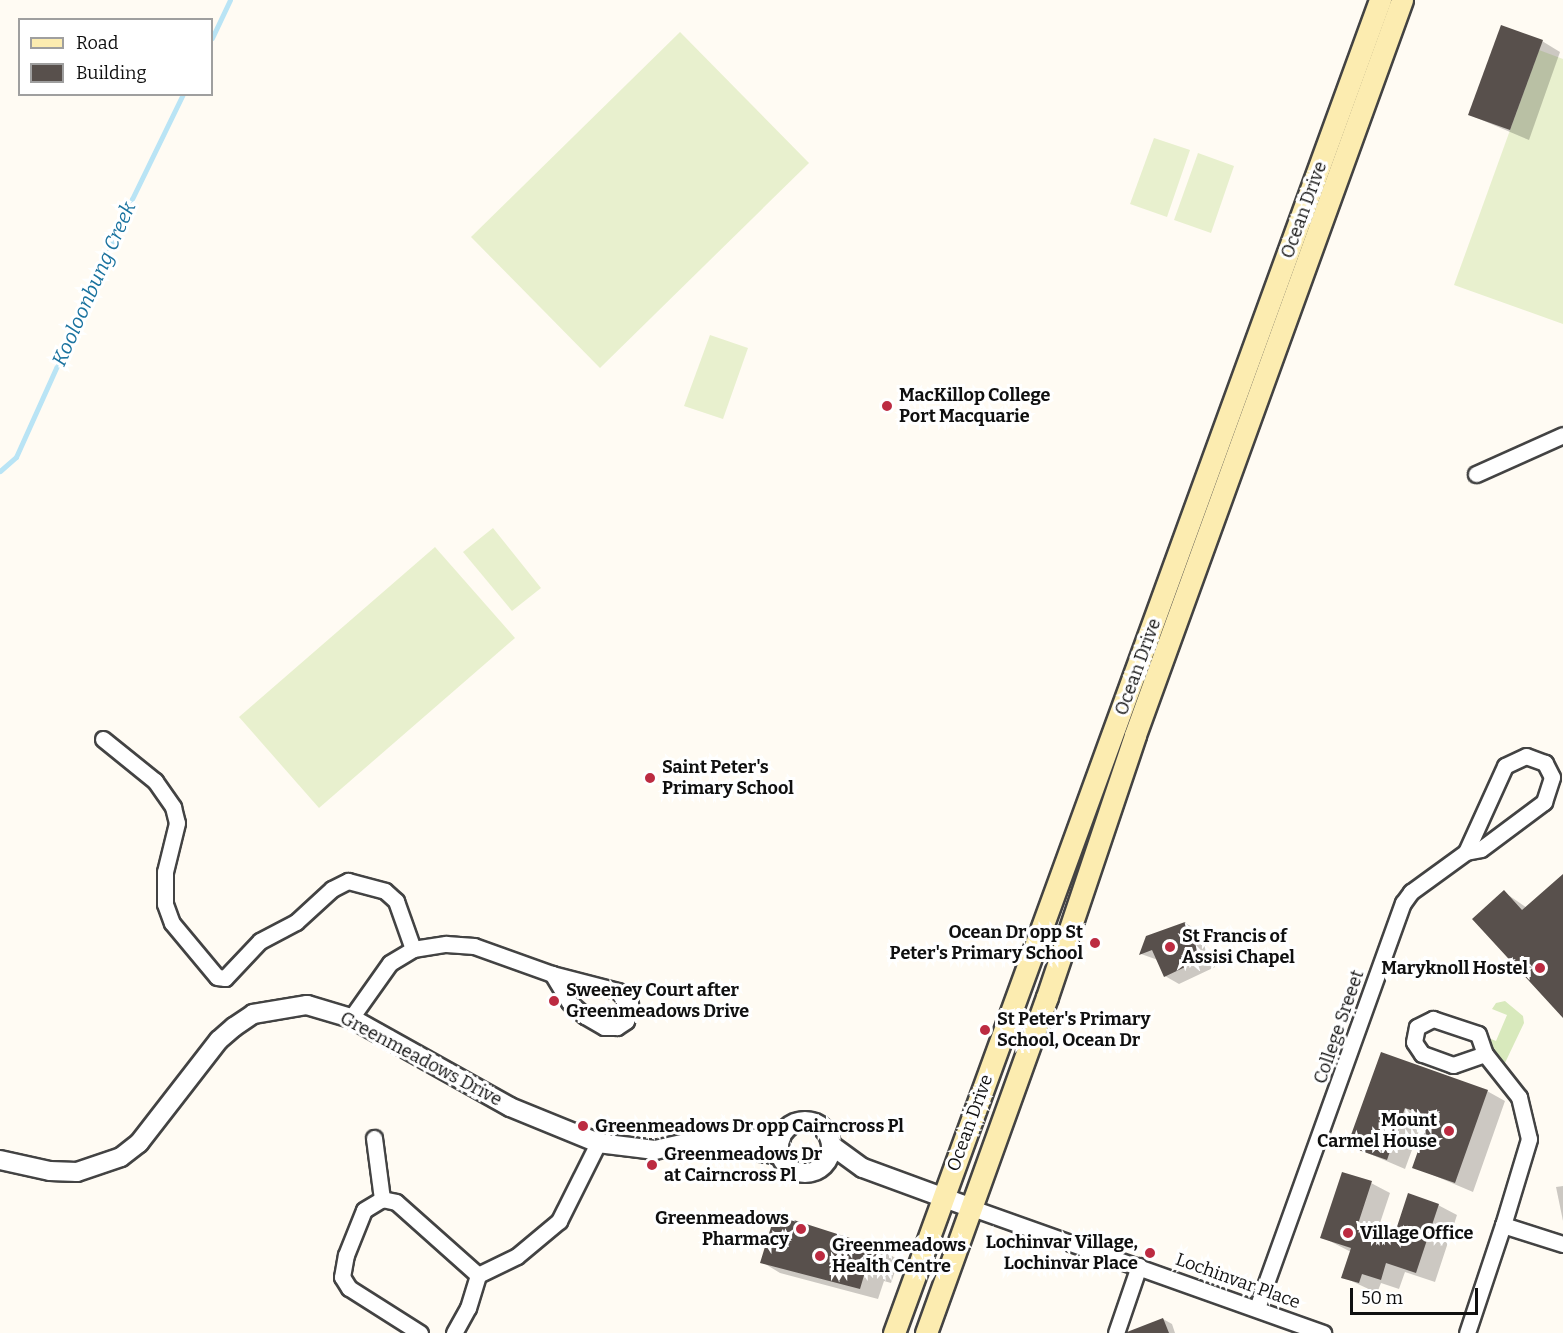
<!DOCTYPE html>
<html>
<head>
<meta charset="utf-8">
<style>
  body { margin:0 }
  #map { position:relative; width:1563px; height:1333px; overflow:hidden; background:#fffbf3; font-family:Bitter,serif }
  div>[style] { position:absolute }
  .green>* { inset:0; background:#d8e9bc }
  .pitch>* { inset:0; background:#e8f0ce }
  .shadow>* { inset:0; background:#0003 }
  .stream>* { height:5px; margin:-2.5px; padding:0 2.5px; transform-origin:2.5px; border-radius:2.5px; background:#b9e4f5 }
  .building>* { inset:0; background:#58504c }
  .roads { filter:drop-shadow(2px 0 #434343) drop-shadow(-2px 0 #434343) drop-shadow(0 2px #434343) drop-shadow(0 -2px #434343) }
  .minor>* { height:15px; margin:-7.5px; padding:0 7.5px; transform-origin:7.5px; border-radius:7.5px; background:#fff }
  .tertiary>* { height:18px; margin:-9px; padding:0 9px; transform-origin:9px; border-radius:9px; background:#fff }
  .tertiary>.ring { margin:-9px; padding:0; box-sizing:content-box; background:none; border:18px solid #fff; border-radius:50% }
  .secondary>* { height:21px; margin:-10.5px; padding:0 10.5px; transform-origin:10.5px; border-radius:10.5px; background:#fcecb0 }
  .dots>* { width:16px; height:16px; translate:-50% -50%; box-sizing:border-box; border:3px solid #fff; border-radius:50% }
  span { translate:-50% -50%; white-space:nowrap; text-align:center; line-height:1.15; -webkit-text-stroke:6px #fff; paint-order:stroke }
  .street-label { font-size:18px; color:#101010 }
  .poi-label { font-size:18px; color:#101010; font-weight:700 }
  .left { translate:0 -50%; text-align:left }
  .right { translate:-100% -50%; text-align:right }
  .water-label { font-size:20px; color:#1b739f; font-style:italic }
  .legend { position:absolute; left:18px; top:18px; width:195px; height:78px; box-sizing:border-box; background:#fff; border:2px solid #9f9f9f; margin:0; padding:8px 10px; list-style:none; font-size:18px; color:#101010 }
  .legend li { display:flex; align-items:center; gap:12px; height:30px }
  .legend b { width:30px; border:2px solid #9f9f9f }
  .scale { position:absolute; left:1350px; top:1288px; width:128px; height:27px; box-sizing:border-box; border:3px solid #101010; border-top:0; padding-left:8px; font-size:18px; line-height:21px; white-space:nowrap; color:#101010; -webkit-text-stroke:4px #fff; paint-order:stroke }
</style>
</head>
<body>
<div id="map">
  <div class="green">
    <i style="clip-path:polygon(1505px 1001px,1523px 1016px,1524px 1023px,1504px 1065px,1479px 1040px,1481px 1035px,1496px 1041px,1507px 1015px,1492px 1009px,1496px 1003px)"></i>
  </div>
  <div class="pitch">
    <i style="clip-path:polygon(680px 32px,809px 163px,600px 368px,471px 237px)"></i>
    <i style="clip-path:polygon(1539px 50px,1563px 59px,1563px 324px,1454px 285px)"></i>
    <i style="clip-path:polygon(1154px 138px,1190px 150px,1167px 217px,1130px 204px)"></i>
    <i style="clip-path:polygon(1198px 153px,1234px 166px,1211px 233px,1174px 220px)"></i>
    <i style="clip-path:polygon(710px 335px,748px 348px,723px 419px,684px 406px)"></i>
    <i style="clip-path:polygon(493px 528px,541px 588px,512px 611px,463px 552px)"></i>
    <i style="clip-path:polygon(435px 547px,515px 638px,319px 808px,239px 717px)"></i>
  </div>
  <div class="shadow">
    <i style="clip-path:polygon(1542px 41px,1560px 52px,1529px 140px,1470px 115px)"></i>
    <i style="clip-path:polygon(1563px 878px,1563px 1016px,1504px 892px,1527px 908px)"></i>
    <i style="clip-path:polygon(1185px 923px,1199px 931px,1215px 967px,1179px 984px,1165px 976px,1158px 960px,1141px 954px,1147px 937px)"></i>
    <i style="clip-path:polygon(1382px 1054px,1487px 1091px,1505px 1101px,1473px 1192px,1414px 1167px,1431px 1120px,1424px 1117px,1405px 1169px,1349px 1145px)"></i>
    <i style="clip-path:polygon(1371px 1183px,1390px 1193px,1376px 1235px,1394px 1241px,1438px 1205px,1457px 1215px,1435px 1282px,1405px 1272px,1399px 1289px,1381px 1283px,1377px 1293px,1343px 1277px,1351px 1252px,1322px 1237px)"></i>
    <i style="clip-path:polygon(1563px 1186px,1563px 1221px,1556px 1187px)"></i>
    <i style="clip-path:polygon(880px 1249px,899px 1260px,891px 1283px,884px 1281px,878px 1299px,780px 1273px,762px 1262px)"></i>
    <i style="clip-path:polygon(1163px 1319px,1172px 1324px,1175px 1333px,1145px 1333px)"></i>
  </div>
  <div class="stream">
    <i style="left:212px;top:38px;width:42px;rotate:-64.7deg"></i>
    <i style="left:0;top:471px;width:21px;rotate:-41deg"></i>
    <i style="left:16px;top:457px;width:283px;rotate:-65.8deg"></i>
    <i style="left:132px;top:199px;width:117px;rotate:-64.1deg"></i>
  </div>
  <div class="building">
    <i style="clip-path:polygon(1501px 25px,1543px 40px,1510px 130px,1468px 115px)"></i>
    <i style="clip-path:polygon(1563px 874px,1563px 1018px,1472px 919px,1504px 890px,1522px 910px)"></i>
    <i style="clip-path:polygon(1185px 922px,1202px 959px,1164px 977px,1152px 950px,1139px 955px,1146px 936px)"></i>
    <i style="clip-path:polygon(1381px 1052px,1488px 1090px,1455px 1183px,1412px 1168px,1430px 1117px,1405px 1108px,1387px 1160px,1347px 1146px)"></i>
    <i style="clip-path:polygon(1342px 1172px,1372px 1181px,1357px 1227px,1393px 1239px,1408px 1193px,1439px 1204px,1416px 1273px,1386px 1263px,1381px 1280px,1362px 1274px,1359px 1283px,1341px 1278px,1351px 1248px,1320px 1238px)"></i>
    <i style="clip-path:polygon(775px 1214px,881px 1248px,873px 1274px,865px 1272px,860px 1289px,760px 1263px)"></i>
    <i style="clip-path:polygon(1163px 1318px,1169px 1333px,1127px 1333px,1127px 1332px)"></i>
  </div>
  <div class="roads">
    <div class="minor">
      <i style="left:1476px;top:474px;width:95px;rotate:-24.1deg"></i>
      <i style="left:103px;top:739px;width:67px;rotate:38.9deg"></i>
      <i style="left:155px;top:781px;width:32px;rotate:55deg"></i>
      <i style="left:173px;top:807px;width:16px;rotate:76deg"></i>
      <i style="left:177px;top:823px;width:50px;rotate:103.8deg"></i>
      <i style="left:165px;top:872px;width:32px;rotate:90deg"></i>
      <i style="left:165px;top:904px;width:20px;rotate:70deg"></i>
      <i style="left:172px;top:923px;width:70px;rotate:50.2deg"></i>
      <i style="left:217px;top:977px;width:8px;rotate:7deg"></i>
      <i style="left:225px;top:978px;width:51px;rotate:-46.6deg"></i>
      <i style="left:260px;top:941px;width:41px;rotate:-27.8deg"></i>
      <i style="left:296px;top:922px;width:49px;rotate:-42.5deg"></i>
      <i style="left:332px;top:889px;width:18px;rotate:-27deg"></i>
      <i style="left:348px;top:881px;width:38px;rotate:15deg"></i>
      <i style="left:385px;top:891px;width:15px;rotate:42deg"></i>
      <i style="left:396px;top:901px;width:51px;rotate:70.5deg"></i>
      <i style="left:351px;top:1018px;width:67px;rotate:-54.7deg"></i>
      <i style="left:390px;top:963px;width:27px;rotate:-31deg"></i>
      <i style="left:413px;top:949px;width:33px;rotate:-9deg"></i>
      <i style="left:446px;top:944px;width:28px;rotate:4deg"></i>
      <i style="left:474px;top:946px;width:83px;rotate:19.7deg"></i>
      <i style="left:552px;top:974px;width:68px;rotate:14.4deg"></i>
      <i style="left:618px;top:991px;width:18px;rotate:47deg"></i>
      <i style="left:630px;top:1004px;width:17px;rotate:103deg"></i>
      <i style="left:626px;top:1021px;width:11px;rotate:146deg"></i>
      <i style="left:617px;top:1027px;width:13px;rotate:180deg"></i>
      <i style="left:604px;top:1027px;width:22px;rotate:-150deg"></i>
      <i style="left:585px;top:1016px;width:21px;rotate:-139deg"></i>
      <i style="left:569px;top:1002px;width:33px;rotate:-121deg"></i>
      <i style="left:1485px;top:1054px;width:34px;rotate:161deg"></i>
      <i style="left:1453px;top:1065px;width:33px;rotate:-160deg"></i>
      <i style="left:1422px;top:1054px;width:14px;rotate:-124deg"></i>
      <i style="left:1414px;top:1042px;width:15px;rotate:-79deg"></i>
      <i style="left:1417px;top:1027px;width:18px;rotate:-27deg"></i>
      <i style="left:1433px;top:1019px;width:47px;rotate:18.4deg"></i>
      <i style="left:1478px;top:1034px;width:21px;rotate:71deg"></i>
      <i style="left:1485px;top:1054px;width:55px;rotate:51.7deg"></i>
      <i style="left:1519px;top:1097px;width:43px;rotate:76.6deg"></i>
      <i style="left:1529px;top:1139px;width:90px;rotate:106.8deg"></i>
      <i style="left:374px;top:1138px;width:62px;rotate:82.5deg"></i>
      <i style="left:972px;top:1208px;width:373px;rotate:19.6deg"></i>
      <i style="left:1257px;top:1308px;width:431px;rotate:-70.2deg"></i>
      <i style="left:1403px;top:903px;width:14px;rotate:-54deg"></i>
      <i style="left:1411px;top:892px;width:68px;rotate:-36deg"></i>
      <i style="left:1466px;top:852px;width:15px;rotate:-11deg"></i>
      <i style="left:1481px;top:849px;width:79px;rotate:-36.7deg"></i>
      <i style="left:1544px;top:802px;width:26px;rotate:-72deg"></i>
      <i style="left:1552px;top:777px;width:16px;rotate:-117deg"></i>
      <i style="left:1545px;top:763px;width:20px;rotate:-160deg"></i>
      <i style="left:1526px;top:756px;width:23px;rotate:155deg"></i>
      <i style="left:1505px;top:766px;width:94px;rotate:114.4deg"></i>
      <i style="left:420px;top:1333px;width:84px;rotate:-147.6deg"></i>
      <i style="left:349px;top:1288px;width:13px;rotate:-122deg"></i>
      <i style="left:342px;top:1277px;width:22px;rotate:-80deg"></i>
      <i style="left:346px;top:1255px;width:48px;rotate:-68.2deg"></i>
      <i style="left:364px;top:1210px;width:21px;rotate:-31deg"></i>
      <i style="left:382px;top:1199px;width:14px;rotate:12deg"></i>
      <i style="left:396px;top:1202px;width:110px;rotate:41.7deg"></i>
      <i style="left:454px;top:1333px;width:29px;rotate:-61deg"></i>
      <i style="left:468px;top:1308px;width:34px;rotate:-73deg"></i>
      <i style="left:478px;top:1275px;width:43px;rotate:-26deg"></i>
      <i style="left:517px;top:1256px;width:55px;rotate:-39.8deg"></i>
      <i style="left:559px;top:1221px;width:87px;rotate:-63.4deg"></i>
      <i style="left:1116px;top:1333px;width:71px;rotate:-71.1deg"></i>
      <i style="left:1467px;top:1333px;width:114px;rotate:-71.6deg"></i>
      <i style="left:1503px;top:1225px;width:63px;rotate:17.6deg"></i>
    </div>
    <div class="tertiary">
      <i class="ring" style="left:779px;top:1121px;width:34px;height:34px"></i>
      <i style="left:831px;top:1145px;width:39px;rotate:36deg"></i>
      <i style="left:863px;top:1168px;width:116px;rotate:20.2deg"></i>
      <i style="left:733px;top:1148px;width:49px;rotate:8.3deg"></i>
      <i style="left:0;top:1160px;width:51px;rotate:12.4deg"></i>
      <i style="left:50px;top:1171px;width:27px;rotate:2deg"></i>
      <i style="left:77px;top:1172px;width:46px;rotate:-18.8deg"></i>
      <i style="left:121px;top:1157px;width:23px;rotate:-38deg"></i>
      <i style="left:139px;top:1143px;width:130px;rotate:-52.2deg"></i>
      <i style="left:219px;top:1040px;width:20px;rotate:-41deg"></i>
      <i style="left:234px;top:1027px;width:23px;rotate:-34deg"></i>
      <i style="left:253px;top:1014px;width:55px;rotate:-9.5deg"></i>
      <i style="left:307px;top:1005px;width:46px;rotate:16.5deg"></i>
      <i style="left:351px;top:1018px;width:182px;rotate:29.2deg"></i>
      <i style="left:510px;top:1107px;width:95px;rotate:22.2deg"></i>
      <i style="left:598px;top:1143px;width:57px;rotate:7deg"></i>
      <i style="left:655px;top:1150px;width:41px;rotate:-12.7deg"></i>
      <i style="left:695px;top:1141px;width:86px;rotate:-2deg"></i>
    </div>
    <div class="secondary">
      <i style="left:894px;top:1333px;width:1419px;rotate:-69.97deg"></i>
      <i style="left:926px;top:1333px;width:357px;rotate:-70.2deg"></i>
      <i style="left:1047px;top:997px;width:276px;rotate:-71.4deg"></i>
      <i style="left:1135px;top:735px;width:782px;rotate:-70.04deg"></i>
    </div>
  </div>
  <div class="dots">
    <i style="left:887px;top:406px;background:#bc2b41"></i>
    <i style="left:650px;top:778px;background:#bc2b41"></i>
    <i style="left:1095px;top:943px;background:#bc2b41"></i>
    <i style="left:1170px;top:947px;background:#bc2b41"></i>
    <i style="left:1540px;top:968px;background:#bc2b41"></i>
    <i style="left:554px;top:1001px;background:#bc2b41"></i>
    <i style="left:985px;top:1030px;background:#bc2b41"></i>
    <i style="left:583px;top:1126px;background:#bc2b41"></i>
    <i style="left:1449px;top:1131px;background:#bc2b41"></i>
    <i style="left:652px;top:1165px;background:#bc2b41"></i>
    <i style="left:801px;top:1229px;background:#bc2b41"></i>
    <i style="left:1348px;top:1233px;background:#bc2b41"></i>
    <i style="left:1150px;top:1253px;background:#bc2b41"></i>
    <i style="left:820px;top:1256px;background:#bc2b41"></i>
  </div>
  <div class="street-label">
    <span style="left:1304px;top:210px;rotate:-70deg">Ocean Drive</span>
    <span style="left:1138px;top:667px;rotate:-70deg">Ocean Drive</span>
    <span style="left:1339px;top:1027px;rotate:-71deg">College Sreeet</span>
    <span style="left:421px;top:1059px;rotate:28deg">Greenmeadows Drive</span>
    <span style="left:970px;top:1123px;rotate:-70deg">Ocean Drive</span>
    <span style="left:1238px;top:1281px;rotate:20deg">Lochinvar Place</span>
  </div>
  <div class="poi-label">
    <span class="left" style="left:899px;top:406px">MacKillop College<br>Port Macquarie</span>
    <span class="left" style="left:662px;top:778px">Saint Peter's<br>Primary School</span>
    <span class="right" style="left:1083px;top:943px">Ocean Dr opp St<br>Peter's Primary School</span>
    <span class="left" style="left:1182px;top:947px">St Francis of<br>Assisi Chapel</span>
    <span class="right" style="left:1528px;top:968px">Maryknoll Hostel</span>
    <span class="left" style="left:566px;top:1001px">Sweeney Court after<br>Greenmeadows Drive</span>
    <span class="left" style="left:997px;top:1030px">St Peter's Primary<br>School, Ocean Dr</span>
    <span class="right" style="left:1437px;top:1131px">Mount<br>Carmel House</span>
    <span class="left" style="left:595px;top:1126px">Greenmeadows Dr opp Cairncross Pl</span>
    <span class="left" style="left:664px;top:1165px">Greenmeadows Dr<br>at Cairncross Pl</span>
    <span class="right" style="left:789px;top:1229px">Greenmeadows<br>Pharmacy</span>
    <span class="left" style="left:1360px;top:1233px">Village Office</span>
    <span class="right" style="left:1138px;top:1253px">Lochinvar Village,<br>Lochinvar Place</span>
    <span class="left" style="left:832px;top:1256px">Greenmeadows<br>Health Centre</span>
  </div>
  <div class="water-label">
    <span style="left:94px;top:284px;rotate:-66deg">Kooloonbung Creek</span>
  </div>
  <ul class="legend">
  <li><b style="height:8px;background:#fcecb0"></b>Road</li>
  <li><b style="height:16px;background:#58504c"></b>Building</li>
  </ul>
  <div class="scale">50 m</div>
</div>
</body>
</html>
